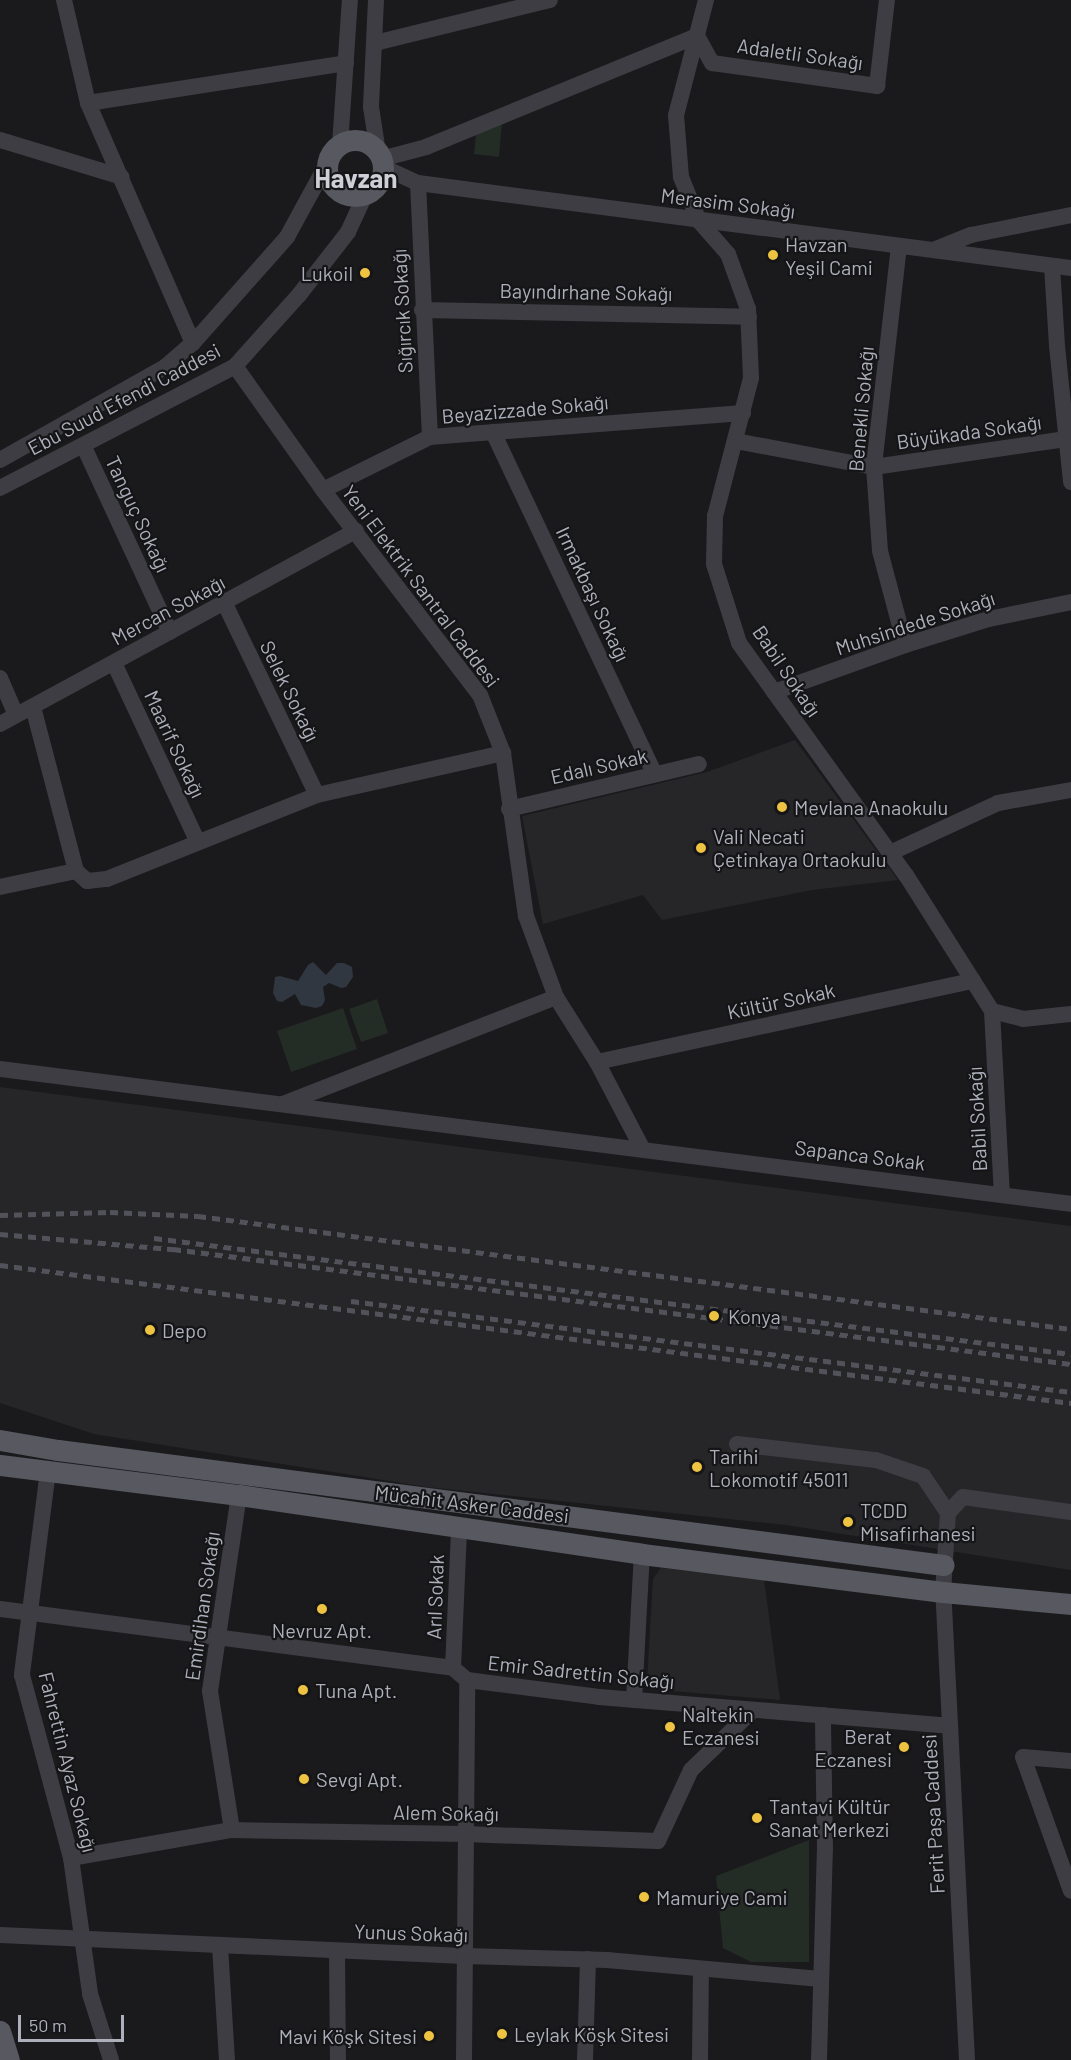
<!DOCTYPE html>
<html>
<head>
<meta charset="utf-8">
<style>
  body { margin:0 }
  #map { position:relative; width:1071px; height:2060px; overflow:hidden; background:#1a1a1c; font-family:Barlow,sans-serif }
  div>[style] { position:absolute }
  .built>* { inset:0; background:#262629 }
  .green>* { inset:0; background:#242c26 }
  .water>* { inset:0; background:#303740 }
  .minor>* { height:16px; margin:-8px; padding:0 8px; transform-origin:8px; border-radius:8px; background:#3d3d43 }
  .major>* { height:21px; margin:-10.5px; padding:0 10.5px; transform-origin:10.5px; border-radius:10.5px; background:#575860 }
  .major>.ring { margin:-10.5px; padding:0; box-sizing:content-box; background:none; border:21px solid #575860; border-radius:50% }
  .rail>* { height:4.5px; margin-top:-2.25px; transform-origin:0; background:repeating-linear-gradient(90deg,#52535a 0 8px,transparent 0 14px) }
  .dots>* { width:16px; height:16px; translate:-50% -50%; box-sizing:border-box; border:3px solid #151517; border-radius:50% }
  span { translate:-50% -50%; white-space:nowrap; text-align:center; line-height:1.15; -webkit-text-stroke:4.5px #151517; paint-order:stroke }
  .street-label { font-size:20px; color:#adb0bb }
  .poi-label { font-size:20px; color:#adb0bb }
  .left { translate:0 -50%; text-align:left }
  .right { translate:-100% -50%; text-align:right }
  .district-label { font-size:26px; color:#cecfd7; font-weight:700 }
  .scale { position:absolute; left:18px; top:2015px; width:106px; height:27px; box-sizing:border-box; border:3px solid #adb0bb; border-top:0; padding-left:8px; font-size:18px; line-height:21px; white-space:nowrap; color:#adb0bb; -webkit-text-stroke:4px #151517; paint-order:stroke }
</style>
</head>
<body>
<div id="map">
  <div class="built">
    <i style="clip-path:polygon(795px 740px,898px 880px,812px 890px,662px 920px,643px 895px,543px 924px,522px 816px,707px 772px)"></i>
    <i style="clip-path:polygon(0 1087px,1071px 1226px,1071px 1570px,786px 1525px,427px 1487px,94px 1434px,0 1403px)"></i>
    <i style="clip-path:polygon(661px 1568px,764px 1579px,780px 1700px,660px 1690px,647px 1682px,653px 1579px)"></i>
  </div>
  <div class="green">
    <i style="clip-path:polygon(502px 121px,499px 157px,474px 154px,476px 135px)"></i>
    <i style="clip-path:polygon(377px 999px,388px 1033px,361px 1042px,349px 1009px)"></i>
    <i style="clip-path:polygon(343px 1008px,357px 1049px,291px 1072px,277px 1031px)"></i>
    <i style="clip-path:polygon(809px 1840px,809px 1962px,751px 1962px,723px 1948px,716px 1876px)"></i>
  </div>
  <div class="water">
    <i style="clip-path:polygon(313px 962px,326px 975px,337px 963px,344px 963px,352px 967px,353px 977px,346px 987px,341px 988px,329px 983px,323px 987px,325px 1000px,322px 1006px,316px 1008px,301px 1005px,295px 994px,282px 1002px,277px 1001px,273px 993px,275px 977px,280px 976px,298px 981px,308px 965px)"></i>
  </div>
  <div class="minor">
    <i style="left:64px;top:0;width:106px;rotate:76.9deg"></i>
    <i style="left:88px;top:103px;width:262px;rotate:66.4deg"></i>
    <i style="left:376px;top:0;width:107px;rotate:92.7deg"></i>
    <i style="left:371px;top:107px;width:47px;rotate:81.3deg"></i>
    <i style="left:706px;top:0;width:119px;rotate:104.6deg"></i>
    <i style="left:676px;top:115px;width:62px;rotate:85.4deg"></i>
    <i style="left:681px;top:177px;width:48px;rotate:67.8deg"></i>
    <i style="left:699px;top:221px;width:44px;rotate:48.7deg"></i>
    <i style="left:728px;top:254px;width:59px;rotate:70deg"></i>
    <i style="left:748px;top:309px;width:69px;rotate:87.5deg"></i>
    <i style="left:751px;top:378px;width:143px;rotate:104.6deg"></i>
    <i style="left:715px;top:516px;width:48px;rotate:91.2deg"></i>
    <i style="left:714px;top:564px;width:83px;rotate:72.4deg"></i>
    <i style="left:739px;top:643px;width:286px;rotate:54.3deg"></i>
    <i style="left:906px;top:875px;width:161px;rotate:57.7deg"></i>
    <i style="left:992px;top:1011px;width:183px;rotate:86.9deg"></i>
    <i style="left:375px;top:43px;width:180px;rotate:-13.8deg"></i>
    <i style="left:88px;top:103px;width:261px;rotate:-8.8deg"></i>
    <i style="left:0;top:140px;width:127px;rotate:16.9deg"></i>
    <i style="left:340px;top:145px;width:145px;rotate:-86.1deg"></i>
    <i style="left:381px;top:159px;width:47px;rotate:-14.9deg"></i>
    <i style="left:426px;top:147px;width:293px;rotate:-22.3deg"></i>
    <i style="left:697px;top:36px;width:31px;rotate:61deg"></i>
    <i style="left:712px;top:63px;width:167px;rotate:7.9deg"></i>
    <i style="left:877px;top:86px;width:87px;rotate:-83.4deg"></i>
    <i style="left:383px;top:167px;width:38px;rotate:25deg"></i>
    <i style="left:418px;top:183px;width:659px;rotate:7.42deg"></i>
    <i style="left:418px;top:183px;width:254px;rotate:87.3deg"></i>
    <i style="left:899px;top:246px;width:222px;rotate:96.5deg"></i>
    <i style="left:874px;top:467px;width:84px;rotate:85.9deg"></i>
    <i style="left:880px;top:551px;width:97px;rotate:75.1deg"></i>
    <i style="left:936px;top:249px;width:38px;rotate:-22deg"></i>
    <i style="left:971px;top:235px;width:102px;rotate:-11.3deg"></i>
    <i style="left:1052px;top:266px;width:80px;rotate:86.4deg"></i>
    <i style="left:1057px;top:346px;width:137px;rotate:84.1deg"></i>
    <i style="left:422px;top:310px;width:327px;rotate:1.2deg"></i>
    <i style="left:235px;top:366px;width:152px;rotate:54.6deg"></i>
    <i style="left:323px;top:490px;width:258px;rotate:52.6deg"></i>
    <i style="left:480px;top:695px;width:62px;rotate:68.4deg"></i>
    <i style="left:503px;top:753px;width:165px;rotate:82deg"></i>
    <i style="left:526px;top:916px;width:86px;rotate:69.7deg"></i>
    <i style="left:556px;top:997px;width:77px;rotate:57.8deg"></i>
    <i style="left:597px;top:1062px;width:99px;rotate:62.4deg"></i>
    <i style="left:493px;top:432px;width:378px;rotate:64.7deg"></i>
    <i style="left:736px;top:441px;width:140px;rotate:10.7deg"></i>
    <i style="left:874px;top:467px;width:194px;rotate:-8.3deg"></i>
    <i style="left:84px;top:447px;width:204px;rotate:65.1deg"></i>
    <i style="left:0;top:460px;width:189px;rotate:-29.4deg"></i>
    <i style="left:165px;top:367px;width:37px;rotate:-41deg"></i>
    <i style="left:193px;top:343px;width:142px;rotate:-48.4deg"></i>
    <i style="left:287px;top:237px;width:85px;rotate:-61.3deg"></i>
    <i style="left:0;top:488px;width:265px;rotate:-27.4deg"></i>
    <i style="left:235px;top:366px;width:96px;rotate:-48deg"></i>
    <i style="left:299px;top:295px;width:80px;rotate:-52.1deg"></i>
    <i style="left:348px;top:232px;width:43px;rotate:-65.2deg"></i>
    <i style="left:323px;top:490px;width:119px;rotate:-26.4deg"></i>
    <i style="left:430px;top:437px;width:314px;rotate:-4.4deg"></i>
    <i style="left:225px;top:604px;width:212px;rotate:64.3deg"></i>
    <i style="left:114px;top:663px;width:198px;rotate:64.9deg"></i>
    <i style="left:0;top:678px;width:40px;rotate:66.6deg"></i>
    <i style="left:774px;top:692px;width:139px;rotate:-19.7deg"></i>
    <i style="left:905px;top:645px;width:88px;rotate:-17.2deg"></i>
    <i style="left:989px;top:619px;width:84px;rotate:-11.7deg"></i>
    <i style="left:33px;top:707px;width:170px;rotate:75.3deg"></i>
    <i style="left:76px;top:871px;width:15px;rotate:42deg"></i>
    <i style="left:87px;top:881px;width:20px;rotate:-6deg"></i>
    <i style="left:107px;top:879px;width:226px;rotate:-21.8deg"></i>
    <i style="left:317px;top:795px;width:191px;rotate:-12.7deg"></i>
    <i style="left:0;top:724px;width:405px;rotate:-28.5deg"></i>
    <i style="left:509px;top:809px;width:195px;rotate:-13.3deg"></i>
    <i style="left:890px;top:853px;width:119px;rotate:-24.8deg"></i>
    <i style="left:998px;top:803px;width:74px;rotate:-10.1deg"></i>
    <i style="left:0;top:887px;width:78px;rotate:-11.9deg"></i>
    <i style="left:992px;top:1011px;width:32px;rotate:14deg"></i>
    <i style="left:1023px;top:1019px;width:48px;rotate:-5.9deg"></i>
    <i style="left:597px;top:1062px;width:385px;rotate:-12.2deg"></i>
    <i style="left:0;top:1069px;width:1079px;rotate:7.18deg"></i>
    <i style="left:283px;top:1104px;width:293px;rotate:-21.4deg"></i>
    <i style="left:737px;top:1444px;width:140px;rotate:6.6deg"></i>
    <i style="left:876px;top:1460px;width:50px;rotate:18.8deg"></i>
    <i style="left:923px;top:1476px;width:45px;rotate:56deg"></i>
    <i style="left:48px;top:1471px;width:206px;rotate:97.3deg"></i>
    <i style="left:22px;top:1675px;width:189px;rotate:75deg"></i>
    <i style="left:71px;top:1858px;width:137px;rotate:82deg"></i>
    <i style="left:90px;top:1994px;width:69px;rotate:72.3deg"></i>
    <i style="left:0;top:1609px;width:457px;rotate:7.4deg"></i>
    <i style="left:453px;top:1668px;width:18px;rotate:41deg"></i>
    <i style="left:467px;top:1680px;width:133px;rotate:7.3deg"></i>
    <i style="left:599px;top:1697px;width:351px;rotate:4.7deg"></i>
    <i style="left:453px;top:1668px;width:140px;rotate:-87.5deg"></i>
    <i style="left:634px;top:1700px;width:146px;rotate:-86.9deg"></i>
    <i style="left:1071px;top:1761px;width:48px;rotate:-175.2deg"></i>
    <i style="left:1023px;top:1757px;width:142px;rotate:70.3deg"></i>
    <i style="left:232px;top:1830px;width:141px;rotate:-99deg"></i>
    <i style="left:210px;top:1691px;width:198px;rotate:-81.6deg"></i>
    <i style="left:71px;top:1858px;width:163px;rotate:-9.9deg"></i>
    <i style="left:232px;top:1830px;width:233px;rotate:1deg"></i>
    <i style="left:465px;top:1834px;width:193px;rotate:2.1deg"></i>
    <i style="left:658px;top:1841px;width:78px;rotate:-65.1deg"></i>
    <i style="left:691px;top:1770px;width:86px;rotate:-44.1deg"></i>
    <i style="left:0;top:1935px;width:464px;rotate:2.6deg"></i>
    <i style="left:464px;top:1956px;width:143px;rotate:1.6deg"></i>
    <i style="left:607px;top:1960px;width:214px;rotate:5.1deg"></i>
    <i style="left:220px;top:1946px;width:114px;rotate:86.5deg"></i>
    <i style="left:337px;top:1951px;width:109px;rotate:89.5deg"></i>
    <i style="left:464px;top:2060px;width:380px;rotate:-89.5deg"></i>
    <i style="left:585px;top:2060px;width:101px;rotate:-88.3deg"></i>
    <i style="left:700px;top:2060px;width:90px;rotate:-89.4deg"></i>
    <i style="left:819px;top:2060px;width:211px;rotate:-88.4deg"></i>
    <i style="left:825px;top:1849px;width:134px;rotate:-90.9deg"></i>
    <i style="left:967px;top:2060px;width:469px;rotate:-92.9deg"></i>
    <i style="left:943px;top:1592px;width:79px;rotate:-86.4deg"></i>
    <i style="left:948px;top:1513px;width:22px;rotate:-47deg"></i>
    <i style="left:963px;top:1497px;width:109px;rotate:7.9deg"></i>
  </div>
  <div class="major">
    <i class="ring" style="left:327px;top:140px;width:35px;height:35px"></i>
    <i style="left:0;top:1440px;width:59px;rotate:9.8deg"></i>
    <i style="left:58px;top:1450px;width:893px;rotate:7.4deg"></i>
    <i style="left:0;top:1465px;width:241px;rotate:7.2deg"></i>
    <i style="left:239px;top:1495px;width:407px;rotate:8.3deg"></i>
    <i style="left:642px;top:1554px;width:303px;rotate:7.2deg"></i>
    <i style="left:943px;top:1592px;width:129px;rotate:5.4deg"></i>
    <i style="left:0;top:2031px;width:30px;rotate:73deg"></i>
  </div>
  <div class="rail">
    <i style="left:0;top:1215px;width:110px;rotate:-1.6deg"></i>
    <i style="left:110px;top:1212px;width:88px;rotate:2.6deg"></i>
    <i style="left:198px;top:1216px;width:880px;rotate:7.38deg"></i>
    <i style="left:0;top:1234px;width:174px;rotate:5deg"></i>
    <i style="left:173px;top:1249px;width:905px;rotate:7.3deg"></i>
    <i style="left:154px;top:1238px;width:924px;rotate:7.21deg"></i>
    <i style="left:0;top:1265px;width:1080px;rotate:7.34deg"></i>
    <i style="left:351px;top:1301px;width:726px;rotate:7.2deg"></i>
  </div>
  <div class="dots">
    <i style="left:773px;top:255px;background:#edc341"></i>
    <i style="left:365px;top:273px;background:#edc341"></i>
    <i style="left:782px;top:807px;background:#edc341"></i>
    <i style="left:701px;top:848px;background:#edc341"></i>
    <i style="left:714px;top:1316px;background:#edc341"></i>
    <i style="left:150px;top:1330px;background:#edc341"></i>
    <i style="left:697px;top:1467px;background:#edc341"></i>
    <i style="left:848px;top:1522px;background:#edc341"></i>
    <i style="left:322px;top:1609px;background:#edc341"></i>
    <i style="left:303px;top:1690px;background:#edc341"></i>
    <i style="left:670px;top:1727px;background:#edc341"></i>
    <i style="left:904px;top:1747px;background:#edc341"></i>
    <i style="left:304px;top:1779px;background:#edc341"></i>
    <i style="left:757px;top:1818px;background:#edc341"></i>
    <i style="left:644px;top:1897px;background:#edc341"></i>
    <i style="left:502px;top:2034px;background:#edc341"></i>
    <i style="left:429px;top:2036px;background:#edc341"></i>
  </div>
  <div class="street-label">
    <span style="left:800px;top:54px;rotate:8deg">Adaletli Sokağı</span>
    <span style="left:728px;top:203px;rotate:7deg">Merasim Sokağı</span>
    <span style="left:586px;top:292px;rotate:1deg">Bayındırhane Sokağı</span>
    <span style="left:402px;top:311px;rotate:-93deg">Sığırcık Sokağı</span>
    <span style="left:124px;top:399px;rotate:-28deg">Ebu Suud Efendi Caddesi</span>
    <span style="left:525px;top:409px;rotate:-5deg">Beyazizzade Sokağı</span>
    <span style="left:861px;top:409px;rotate:-85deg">Benekli Sokağı</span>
    <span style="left:969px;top:432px;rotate:-8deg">Büyükada Sokağı</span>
    <span style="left:138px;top:514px;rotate:65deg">Tanguç Sokağı</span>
    <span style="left:421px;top:586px;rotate:53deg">Yeni Elektrik Santral Caddesi</span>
    <span style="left:593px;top:594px;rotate:65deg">Irmakbaşı Sokağı</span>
    <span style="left:168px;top:610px;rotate:-28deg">Mercan Sokağı</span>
    <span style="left:915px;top:623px;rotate:-18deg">Muhsindede Sokağı</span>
    <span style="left:787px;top:671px;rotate:56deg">Babil Sokağı</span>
    <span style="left:290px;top:691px;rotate:64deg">Selek Sokağı</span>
    <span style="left:175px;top:744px;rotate:65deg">Maarif Sokağı</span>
    <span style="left:599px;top:766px;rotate:-13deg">Edalı Sokak</span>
    <span style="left:781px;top:1001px;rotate:-12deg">Kültür Sokak</span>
    <span style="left:977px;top:1119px;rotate:-93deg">Babil Sokağı</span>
    <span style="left:860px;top:1155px;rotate:7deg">Sapanca Sokak</span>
    <span style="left:472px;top:1504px;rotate:7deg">Mücahit Asker Caddesi</span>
    <span style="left:435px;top:1597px;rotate:-88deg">Arıl Sokak</span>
    <span style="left:202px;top:1606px;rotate:-82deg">Emirdihan Sokağı</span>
    <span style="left:581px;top:1672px;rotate:6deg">Emir Sadrettin Sokağı</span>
    <span style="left:68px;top:1762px;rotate:76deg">Fahrettin Ayaz Sokağı</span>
    <span style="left:446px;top:1813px;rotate:1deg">Alem Sokağı</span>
    <span style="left:933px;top:1814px;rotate:-93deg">Ferit Paşa Caddesi</span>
    <span style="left:411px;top:1933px;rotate:2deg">Yunus Sokağı</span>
  </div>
  <div class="poi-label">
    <span class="left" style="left:785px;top:256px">Havzan<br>Yeşil Cami</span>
    <span class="right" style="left:353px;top:273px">Lukoil</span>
    <span class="left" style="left:794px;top:807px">Mevlana Anaokulu</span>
    <span class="left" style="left:713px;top:848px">Vali Necati<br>Çetinkaya Ortaokulu</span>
    <span class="left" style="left:728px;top:1316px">Konya</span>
    <span class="left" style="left:162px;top:1330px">Depo</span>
    <span class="left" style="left:709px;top:1468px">Tarihi<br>Lokomotif 45011</span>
    <span class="left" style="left:860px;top:1522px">TCDD<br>Misafirhanesi</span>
    <span style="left:322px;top:1630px">Nevruz Apt.</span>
    <span class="left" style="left:315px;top:1690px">Tuna Apt.</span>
    <span class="left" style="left:682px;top:1726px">Naltekin<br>Eczanesi</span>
    <span class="right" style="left:892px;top:1748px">Berat<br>Eczanesi</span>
    <span class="left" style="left:316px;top:1779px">Sevgi Apt.</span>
    <span class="left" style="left:769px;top:1818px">Tantavi Kültür<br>Sanat Merkezi</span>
    <span class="left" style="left:656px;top:1897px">Mamuriye Cami</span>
    <span class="left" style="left:514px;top:2034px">Leylak Köşk Sitesi</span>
    <span class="right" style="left:417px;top:2036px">Mavi Köşk Sitesi</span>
  </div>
  <div class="district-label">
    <span style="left:356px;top:178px">Havzan</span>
  </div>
  <div class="scale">50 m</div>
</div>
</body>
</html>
